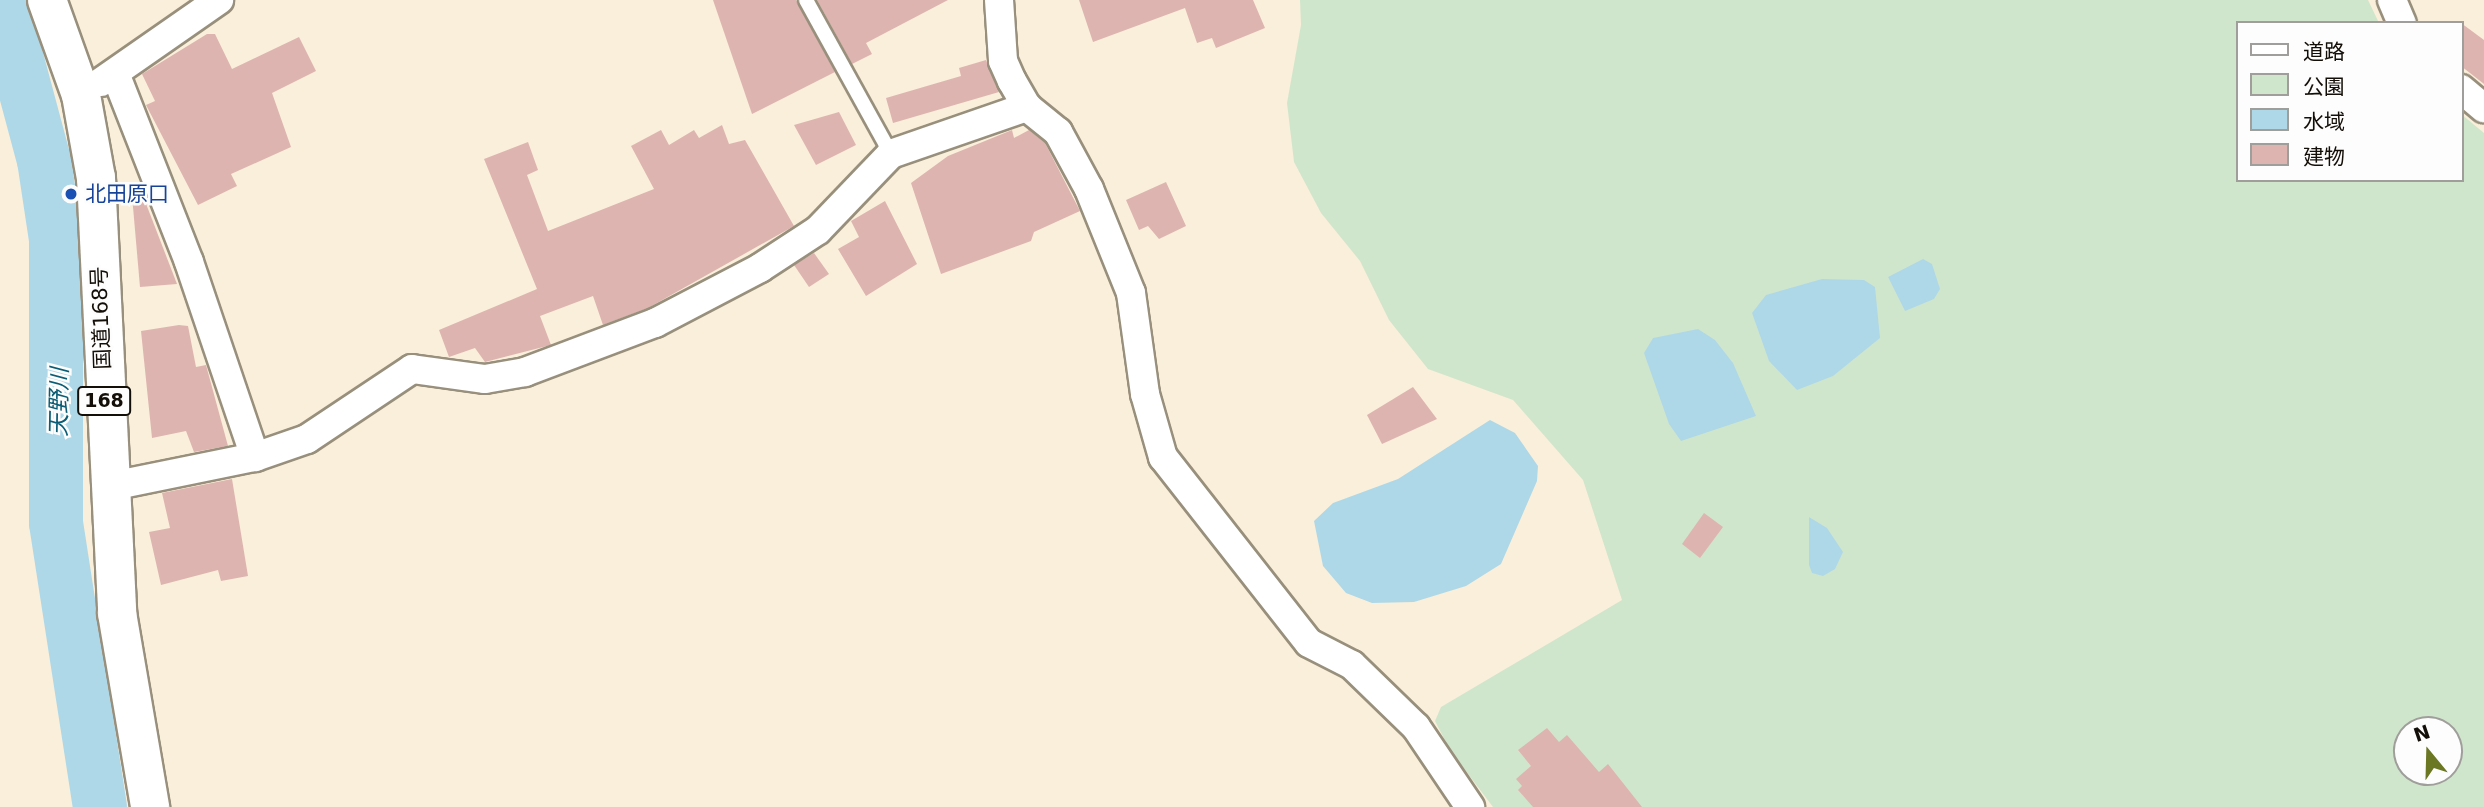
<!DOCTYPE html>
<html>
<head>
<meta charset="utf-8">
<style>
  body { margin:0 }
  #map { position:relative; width:2484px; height:807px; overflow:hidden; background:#faefda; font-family:"DejaVu Sans","Noto Sans JP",sans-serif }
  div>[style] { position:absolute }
  .green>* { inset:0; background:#d0e6cc }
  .water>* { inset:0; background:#aed8e8 }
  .river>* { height:54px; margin:-27px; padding:0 27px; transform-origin:27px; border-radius:27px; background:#aed8e8 }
  .building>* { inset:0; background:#deb4b0 }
  .roads { filter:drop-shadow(2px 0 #988f7c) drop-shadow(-2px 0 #988f7c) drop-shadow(0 2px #988f7c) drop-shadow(0 -2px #988f7c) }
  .lane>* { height:14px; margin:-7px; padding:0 7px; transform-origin:7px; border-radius:7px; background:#fff }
  .street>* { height:28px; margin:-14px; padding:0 14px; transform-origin:14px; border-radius:14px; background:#fff }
  .highway>* { height:38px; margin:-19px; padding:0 19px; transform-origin:19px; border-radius:19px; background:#fff }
  .dots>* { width:19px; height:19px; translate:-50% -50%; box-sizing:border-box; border:4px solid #fdfdfd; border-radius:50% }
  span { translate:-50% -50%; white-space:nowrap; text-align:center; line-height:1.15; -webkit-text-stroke:5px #fdfdfd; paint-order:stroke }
  .shield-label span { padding:2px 5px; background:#fdfdfd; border:2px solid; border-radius:5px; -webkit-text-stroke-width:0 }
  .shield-label { font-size:19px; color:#130f08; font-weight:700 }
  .transit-label { font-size:21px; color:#164399 }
  .left { translate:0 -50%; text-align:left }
  .street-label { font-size:21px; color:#130f08 }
  .water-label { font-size:23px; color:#0a5d74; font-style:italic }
  .legend { position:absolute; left:2236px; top:21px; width:228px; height:161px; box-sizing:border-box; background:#fdfdfd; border:2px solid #9f9e9b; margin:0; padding:9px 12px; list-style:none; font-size:21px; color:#130f08 }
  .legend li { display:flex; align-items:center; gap:14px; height:35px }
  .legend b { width:35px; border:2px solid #9f9e9b }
  .north { position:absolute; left:2393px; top:716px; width:70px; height:70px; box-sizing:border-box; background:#fdfdfd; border:2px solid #9f9e9b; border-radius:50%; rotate:341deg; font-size:19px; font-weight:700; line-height:28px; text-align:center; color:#130f08 }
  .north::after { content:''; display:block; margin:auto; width:24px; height:32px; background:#6c7723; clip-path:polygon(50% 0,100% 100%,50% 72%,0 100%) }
</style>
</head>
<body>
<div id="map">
  <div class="green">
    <i style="clip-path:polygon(evenodd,1300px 0,2368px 0,2379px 23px,2237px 23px,2237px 180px,2461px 180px,2461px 114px,2484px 133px,2484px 807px,1493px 807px,1450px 750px,1435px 721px,1441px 707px,1622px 600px,1583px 480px,1513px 400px,1428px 369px,1389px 320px,1360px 261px,1321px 213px,1294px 162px,1287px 103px,1301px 25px,1300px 0,2407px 730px,2449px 730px,2449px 772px,2407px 772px,2407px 730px)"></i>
  </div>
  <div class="water">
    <i style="clip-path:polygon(1923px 259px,1932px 264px,1940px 289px,1934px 299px,1905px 311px,1888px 277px)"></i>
    <i style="clip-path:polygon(1822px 279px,1864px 280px,1875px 287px,1880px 338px,1833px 376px,1797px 390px,1769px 361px,1752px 313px,1766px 295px)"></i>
    <i style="clip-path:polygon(1698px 329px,1715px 340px,1733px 363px,1756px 416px,1681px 441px,1669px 424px,1644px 353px,1653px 338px)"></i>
    <i style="clip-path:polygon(1490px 420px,1515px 433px,1538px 466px,1537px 481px,1501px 564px,1466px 586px,1414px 602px,1372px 603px,1346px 593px,1323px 566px,1314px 521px,1333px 503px,1398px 479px)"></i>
    <i style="clip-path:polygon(1809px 517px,1827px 528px,1843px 552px,1835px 569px,1823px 576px,1812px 573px,1809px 565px)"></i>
  </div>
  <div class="river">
    <i style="left:1px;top:0;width:166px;rotate:75deg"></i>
    <i style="left:44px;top:160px;width:80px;rotate:81.4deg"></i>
    <i style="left:56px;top:239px;width:284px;rotate:90deg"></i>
    <i style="left:56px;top:523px;width:287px;rotate:81.2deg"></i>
  </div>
  <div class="building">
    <i style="clip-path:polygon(713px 0,796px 0,835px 72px,752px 114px)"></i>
    <i style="clip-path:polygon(817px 0,948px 0,866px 43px,872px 54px,852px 64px)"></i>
    <i style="clip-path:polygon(1079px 0,1253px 0,1265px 28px,1216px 48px,1212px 38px,1197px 43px,1185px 8px,1093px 42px)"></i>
    <i style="clip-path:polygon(2461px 23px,2484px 40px,2484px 84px,2461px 66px)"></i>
    <i style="clip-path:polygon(207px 34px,215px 34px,232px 69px,299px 37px,316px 71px,272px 93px,291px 147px,231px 174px,237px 186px,198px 205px,146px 105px,155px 101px,142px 74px)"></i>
    <i style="clip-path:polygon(986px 60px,999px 92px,893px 123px,886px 98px,961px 76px,959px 68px)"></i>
    <i style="clip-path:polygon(839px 112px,856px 145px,816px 165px,794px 125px)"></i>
    <i style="clip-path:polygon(722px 125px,729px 144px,745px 140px,794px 226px,648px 308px,603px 325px,593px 296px,540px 316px,551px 345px,485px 362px,475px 348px,449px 357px,439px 330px,537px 289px,484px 159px,528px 142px,538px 170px,527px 175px,548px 231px,654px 189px,631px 146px,661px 130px,669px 145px,694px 130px,699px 138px)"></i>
    <i style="clip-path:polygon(1012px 130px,1014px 138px,1029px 130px,1045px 143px,1080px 211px,1034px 232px,1031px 241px,941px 274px,911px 183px,948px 156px)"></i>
    <i style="clip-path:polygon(1166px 182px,1186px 226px,1159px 239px,1148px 226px,1139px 230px,1126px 200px)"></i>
    <i style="clip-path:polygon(138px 183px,177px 284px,140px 287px,131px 184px)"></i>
    <i style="clip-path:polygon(885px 201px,917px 264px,866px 296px,838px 249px,859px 237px,851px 221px)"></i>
    <i style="clip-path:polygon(814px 253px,829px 274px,809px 287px,794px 265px)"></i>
    <i style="clip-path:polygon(179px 325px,188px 326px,196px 367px,206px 365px,228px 446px,194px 452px,186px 431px,152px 438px,141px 331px)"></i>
    <i style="clip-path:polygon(1413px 387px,1437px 419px,1382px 444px,1367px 415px)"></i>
    <i style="clip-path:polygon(232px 479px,248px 576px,221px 581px,218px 570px,161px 585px,149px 532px,170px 528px,162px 493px)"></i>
    <i style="clip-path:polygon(1704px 513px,1723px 527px,1700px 558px,1682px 544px)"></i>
    <i style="clip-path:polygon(1547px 728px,1559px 742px,1567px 735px,1599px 772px,1608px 764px,1642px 807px,1533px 807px,1518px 790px,1522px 786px,1516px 779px,1531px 766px,1518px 750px)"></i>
  </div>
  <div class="roads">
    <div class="lane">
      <i style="left:806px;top:0;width:176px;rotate:61.1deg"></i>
    </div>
    <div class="street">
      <i style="left:999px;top:0;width:61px;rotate:86.2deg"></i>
      <i style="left:1003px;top:61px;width:22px;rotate:66deg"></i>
      <i style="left:1012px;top:81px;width:30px;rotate:60deg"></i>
      <i style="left:1027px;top:107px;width:40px;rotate:39deg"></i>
      <i style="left:1058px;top:132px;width:65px;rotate:61.5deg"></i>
      <i style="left:1089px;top:189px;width:112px;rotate:68deg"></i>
      <i style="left:1131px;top:293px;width:102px;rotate:82.1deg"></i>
      <i style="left:1145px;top:394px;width:66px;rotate:74.1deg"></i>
      <i style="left:1163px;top:457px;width:236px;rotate:51.9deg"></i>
      <i style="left:1309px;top:643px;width:48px;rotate:27.1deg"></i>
      <i style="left:1352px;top:665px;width:89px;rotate:44.1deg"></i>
      <i style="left:1416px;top:727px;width:97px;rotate:56deg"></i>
      <i style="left:2392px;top:0;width:25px;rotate:67deg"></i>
      <i style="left:115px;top:73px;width:203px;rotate:68.6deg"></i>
      <i style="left:189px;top:262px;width:206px;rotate:71.3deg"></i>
      <i style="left:101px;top:82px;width:144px;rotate:-34.8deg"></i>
      <i style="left:2461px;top:89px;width:30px;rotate:40deg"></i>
      <i style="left:107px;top:487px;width:151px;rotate:-11.5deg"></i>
      <i style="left:255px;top:457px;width:55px;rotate:-19.1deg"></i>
      <i style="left:307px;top:439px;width:126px;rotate:-33.7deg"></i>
      <i style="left:412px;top:369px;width:74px;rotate:7.8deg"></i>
      <i style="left:485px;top:379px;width:41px;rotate:-9.9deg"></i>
      <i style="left:525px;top:372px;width:139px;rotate:-20.7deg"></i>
      <i style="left:655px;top:323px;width:119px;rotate:-27.6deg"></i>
      <i style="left:760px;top:268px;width:69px;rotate:-33.2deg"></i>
      <i style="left:818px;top:230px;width:105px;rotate:-46.2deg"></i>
      <i style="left:891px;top:154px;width:144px;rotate:-19.1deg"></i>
    </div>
    <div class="highway">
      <i style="left:47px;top:0;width:101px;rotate:70.3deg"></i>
      <i style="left:81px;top:95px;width:84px;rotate:79.8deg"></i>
      <i style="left:96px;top:178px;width:436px;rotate:87.2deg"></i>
      <i style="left:117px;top:613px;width:197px;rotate:80.3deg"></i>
    </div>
  </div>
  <div class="dots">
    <i style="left:71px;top:194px;background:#1a4fb4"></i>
  </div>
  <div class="shield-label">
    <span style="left:104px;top:401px">168</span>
  </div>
  <div class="transit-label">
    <span class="left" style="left:85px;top:194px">北田原口</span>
  </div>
  <div class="street-label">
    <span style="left:101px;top:318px;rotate:-92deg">国道168号</span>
  </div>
  <div class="water-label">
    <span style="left:59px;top:402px;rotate:-89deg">天野川</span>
  </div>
  <ul class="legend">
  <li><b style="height:9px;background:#fff"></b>道路</li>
  <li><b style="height:19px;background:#d0e6cc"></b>公園</li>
  <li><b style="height:19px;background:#aed8e8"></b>水域</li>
  <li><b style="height:19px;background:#deb4b0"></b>建物</li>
  </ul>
  <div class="north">N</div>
</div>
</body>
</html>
